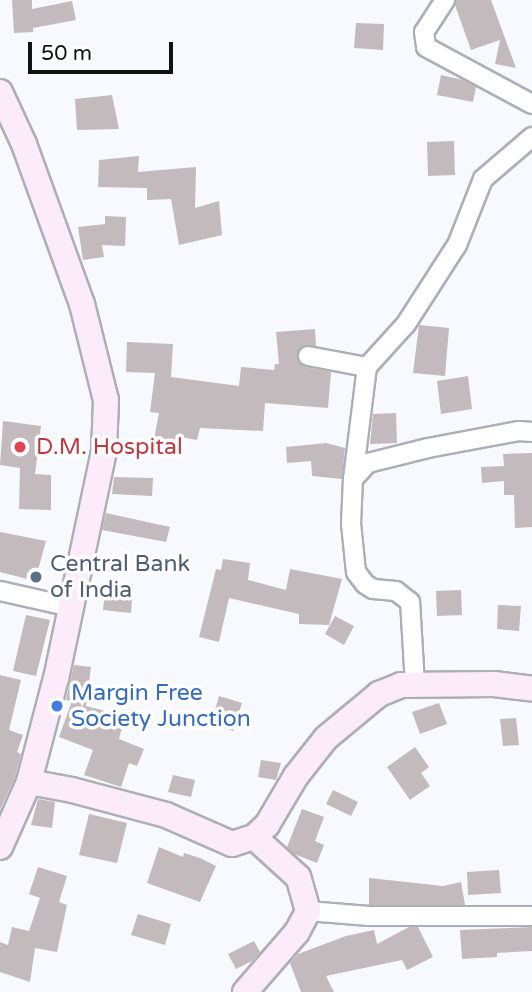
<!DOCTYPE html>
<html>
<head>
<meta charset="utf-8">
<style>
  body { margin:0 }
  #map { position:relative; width:532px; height:992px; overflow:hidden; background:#f8f9fe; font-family:"Varela Round",sans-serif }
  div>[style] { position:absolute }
  .building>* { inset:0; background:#c2babd }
  .roads { filter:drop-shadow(2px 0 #adafb6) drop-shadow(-2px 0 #adafb6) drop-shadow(0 2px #adafb6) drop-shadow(0 -2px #adafb6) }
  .street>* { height:18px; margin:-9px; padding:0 9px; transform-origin:9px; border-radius:9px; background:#fff }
  .secondary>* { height:24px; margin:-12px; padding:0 12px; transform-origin:12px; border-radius:12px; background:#fcebf8 }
  .dots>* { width:19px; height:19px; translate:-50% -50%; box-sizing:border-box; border:4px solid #fff; border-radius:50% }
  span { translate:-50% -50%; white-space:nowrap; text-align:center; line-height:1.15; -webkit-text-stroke:7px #fff; paint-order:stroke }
  .health-label { font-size:23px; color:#be3a42 }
  .left { translate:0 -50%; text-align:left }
  .service-label { font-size:23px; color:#4e5e75 }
  .shop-label { font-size:23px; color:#366cbe }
  .scale { position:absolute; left:28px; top:42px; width:145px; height:32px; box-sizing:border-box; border:4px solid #111214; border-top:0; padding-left:9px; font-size:21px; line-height:24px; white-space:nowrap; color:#111214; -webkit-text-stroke:5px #fff; paint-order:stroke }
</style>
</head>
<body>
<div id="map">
  <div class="building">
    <i style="clip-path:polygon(12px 0,32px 0,32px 9px,72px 1px,76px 20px,33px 28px,33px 32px,14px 33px)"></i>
    <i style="clip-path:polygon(456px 0,491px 0,516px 68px,495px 64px,500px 40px,471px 50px,455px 5px)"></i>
    <i style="clip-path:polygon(356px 23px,384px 24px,383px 50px,354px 48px)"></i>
    <i style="clip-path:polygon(441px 75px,463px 80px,476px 87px,473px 102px,437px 95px)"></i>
    <i style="clip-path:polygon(112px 95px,119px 129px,77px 130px,75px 99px)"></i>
    <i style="clip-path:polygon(454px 141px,455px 175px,428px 176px,427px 142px)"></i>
    <i style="clip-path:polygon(139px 156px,138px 172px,196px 167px,195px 208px,219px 201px,222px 235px,179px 245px,171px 199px,147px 200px,147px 188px,98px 187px,99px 160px)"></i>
    <i style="clip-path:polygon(105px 216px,126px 217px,125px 246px,102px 245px,104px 257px,83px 260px,78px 227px,105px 224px)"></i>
    <i style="clip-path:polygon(419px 325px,449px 328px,445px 376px,413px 373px)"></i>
    <i style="clip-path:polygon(315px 329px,316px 346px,300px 348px,297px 359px,305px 367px,331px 372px,328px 408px,265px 403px,263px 431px,200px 428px,197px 440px,180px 437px,176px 456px,152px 450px,159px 413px,150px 412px,155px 373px,126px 372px,127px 342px,173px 344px,171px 377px,239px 386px,241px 367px,274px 370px,275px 364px,279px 364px,276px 332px)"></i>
    <i style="clip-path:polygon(468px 376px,472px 409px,441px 414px,437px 381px)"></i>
    <i style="clip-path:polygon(396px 413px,397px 443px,370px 444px,373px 414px)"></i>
    <i style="clip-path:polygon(3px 421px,41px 426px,35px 474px,51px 475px,51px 510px,19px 509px,20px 468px,0 465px)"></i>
    <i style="clip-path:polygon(326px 443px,345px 448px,342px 479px,312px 476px,311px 461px,287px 463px,286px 447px)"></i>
    <i style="clip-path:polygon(532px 453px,532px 527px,515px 528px,514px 495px,504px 495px,504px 481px,482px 483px,481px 467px,504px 466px,503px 454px)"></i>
    <i style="clip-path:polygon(114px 477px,153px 478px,152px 496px,112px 494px)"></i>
    <i style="clip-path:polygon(106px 513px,170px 527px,166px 542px,102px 530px)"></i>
    <i style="clip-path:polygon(0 532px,46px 541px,35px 581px,0 572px)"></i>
    <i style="clip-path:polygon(223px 559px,250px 563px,248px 580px,286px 590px,290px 569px,342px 579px,329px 625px,299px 624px,299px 614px,229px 598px,219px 642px,199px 637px,216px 569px,221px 570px)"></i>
    <i style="clip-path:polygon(106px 581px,133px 584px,131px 613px,103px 610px)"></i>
    <i style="clip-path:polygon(461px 590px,462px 615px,437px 616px,436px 591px)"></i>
    <i style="clip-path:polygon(498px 605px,521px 606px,519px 631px,497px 629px)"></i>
    <i style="clip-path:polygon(26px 615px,50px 620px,36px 676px,13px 671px)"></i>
    <i style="clip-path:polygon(335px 616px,354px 626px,344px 645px,325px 634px)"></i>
    <i style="clip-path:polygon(74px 665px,91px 667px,86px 706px,125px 716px,119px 739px,144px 749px,137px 766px,129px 763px,121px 787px,84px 775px,93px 750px,59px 737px,72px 701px,66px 700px)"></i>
    <i style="clip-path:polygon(0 675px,21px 680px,9px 730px,23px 735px,17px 752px,21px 754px,15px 777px,0 810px)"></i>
    <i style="clip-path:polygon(219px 696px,242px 703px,233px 731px,211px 724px)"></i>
    <i style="clip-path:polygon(439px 703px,447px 724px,420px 734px,412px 712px)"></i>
    <i style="clip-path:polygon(516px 718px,519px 745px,503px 746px,500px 719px)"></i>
    <i style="clip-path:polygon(415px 747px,429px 767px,421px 773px,430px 786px,410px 800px,387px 767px)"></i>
    <i style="clip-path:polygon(261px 760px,281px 763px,276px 780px,258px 777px)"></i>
    <i style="clip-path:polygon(173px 775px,195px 780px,191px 797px,168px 792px)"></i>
    <i style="clip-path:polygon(333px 790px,358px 802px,351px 816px,326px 804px)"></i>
    <i style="clip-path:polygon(38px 799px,55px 802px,52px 828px,31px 825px)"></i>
    <i style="clip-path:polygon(302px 809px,324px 817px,315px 841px,324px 845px,317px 863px,294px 854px,287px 847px)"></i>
    <i style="clip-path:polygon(89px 814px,127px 823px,117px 863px,79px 855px)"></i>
    <i style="clip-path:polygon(159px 847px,183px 857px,184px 853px,200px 858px,216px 866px,200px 902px,147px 883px)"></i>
    <i style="clip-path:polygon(38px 867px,67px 876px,59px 902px,67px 905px,57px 952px,35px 948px,30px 982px,0 972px,0 942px,8px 945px,12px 927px,29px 931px,40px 898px,29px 894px)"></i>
    <i style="clip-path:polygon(499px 870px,501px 893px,468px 895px,467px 872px)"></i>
    <i style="clip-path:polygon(369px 878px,443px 886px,461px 882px,465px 905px,369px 905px)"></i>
    <i style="clip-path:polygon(138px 914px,171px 924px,165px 945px,131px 935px)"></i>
    <i style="clip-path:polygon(409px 927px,418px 927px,433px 957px,407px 970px,402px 960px,326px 976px,334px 992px,301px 992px,290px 963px,298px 954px,346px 936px,374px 930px,377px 944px)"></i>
    <i style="clip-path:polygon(532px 927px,532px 951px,497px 953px,497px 957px,462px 959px,460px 930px)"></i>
    <i style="clip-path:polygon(254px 941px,260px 952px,252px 961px,236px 969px,228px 954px)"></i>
  </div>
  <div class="roads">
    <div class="street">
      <i style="left:445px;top:0;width:38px;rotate:123deg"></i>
      <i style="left:424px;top:32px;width:15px;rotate:82deg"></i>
      <i style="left:426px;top:47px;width:120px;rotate:28.3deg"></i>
      <i style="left:308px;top:356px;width:60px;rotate:10.6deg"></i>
      <i style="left:353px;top:479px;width:113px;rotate:-82.9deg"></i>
      <i style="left:367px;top:367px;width:58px;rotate:-47.8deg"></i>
      <i style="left:406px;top:324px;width:94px;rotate:-57.2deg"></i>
      <i style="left:457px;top:245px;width:71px;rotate:-68.5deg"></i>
      <i style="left:483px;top:179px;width:65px;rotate:-40.6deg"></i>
      <i style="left:0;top:591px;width:73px;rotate:12.7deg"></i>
      <i style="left:415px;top:685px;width:83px;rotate:-93.4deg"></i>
      <i style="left:410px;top:602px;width:18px;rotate:-142deg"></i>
      <i style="left:396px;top:591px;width:23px;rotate:-175deg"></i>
      <i style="left:373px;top:589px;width:9px;rotate:-148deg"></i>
      <i style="left:365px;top:584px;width:15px;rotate:-127deg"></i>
      <i style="left:356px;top:572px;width:48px;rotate:-95.9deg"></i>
      <i style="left:351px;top:524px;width:45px;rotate:-87.5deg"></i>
      <i style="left:353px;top:479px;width:22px;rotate:-47deg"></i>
      <i style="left:368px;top:463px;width:62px;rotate:-14deg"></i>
      <i style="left:428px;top:448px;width:93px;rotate:-10.6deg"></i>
      <i style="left:519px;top:431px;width:13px;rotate:4deg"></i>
      <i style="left:308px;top:911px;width:61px;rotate:4.7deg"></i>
      <i style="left:369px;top:916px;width:163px"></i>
    </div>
    <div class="secondary">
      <i style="left:0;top:92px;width:57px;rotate:65.2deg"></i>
      <i style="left:24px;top:144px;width:170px;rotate:70.1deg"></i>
      <i style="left:82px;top:304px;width:99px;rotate:76deg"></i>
      <i style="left:106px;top:400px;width:51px;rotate:92.2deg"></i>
      <i style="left:104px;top:451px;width:232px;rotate:101.9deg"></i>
      <i style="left:56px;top:678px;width:107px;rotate:104.6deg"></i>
      <i style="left:29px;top:782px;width:71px;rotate:114deg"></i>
      <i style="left:29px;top:782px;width:44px;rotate:10.5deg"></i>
      <i style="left:72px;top:790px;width:97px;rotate:14.9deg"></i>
      <i style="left:166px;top:815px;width:72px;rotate:23.7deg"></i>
      <i style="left:232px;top:844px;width:23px;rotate:-18deg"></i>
      <i style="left:254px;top:837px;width:18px;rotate:-43deg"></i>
      <i style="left:267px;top:825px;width:57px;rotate:-59.4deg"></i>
      <i style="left:296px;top:776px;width:48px;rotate:-51.7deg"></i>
      <i style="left:326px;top:738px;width:69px;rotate:-39.7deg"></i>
      <i style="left:379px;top:694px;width:24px;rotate:-22deg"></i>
      <i style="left:401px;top:685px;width:93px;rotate:-0.6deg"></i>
      <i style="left:494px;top:684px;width:38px;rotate:7deg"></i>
      <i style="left:245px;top:992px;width:79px;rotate:-49.1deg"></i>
      <i style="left:297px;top:932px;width:24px;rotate:-62deg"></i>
      <i style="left:308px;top:911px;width:35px;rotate:-106deg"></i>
      <i style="left:298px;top:877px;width:59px;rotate:-137.7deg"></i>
    </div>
  </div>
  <div class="dots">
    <i style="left:20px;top:447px;background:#e0444e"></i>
    <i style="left:36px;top:577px;background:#5c6f8a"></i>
    <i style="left:57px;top:706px;background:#3f7fe0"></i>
  </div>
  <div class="health-label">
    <span class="left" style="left:36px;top:447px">D.M. Hospital</span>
  </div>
  <div class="service-label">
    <span class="left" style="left:50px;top:577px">Central Bank<br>of India</span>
  </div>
  <div class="shop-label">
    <span class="left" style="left:71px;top:706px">Margin Free<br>Society Junction</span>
  </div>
  <div class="scale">50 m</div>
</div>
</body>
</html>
